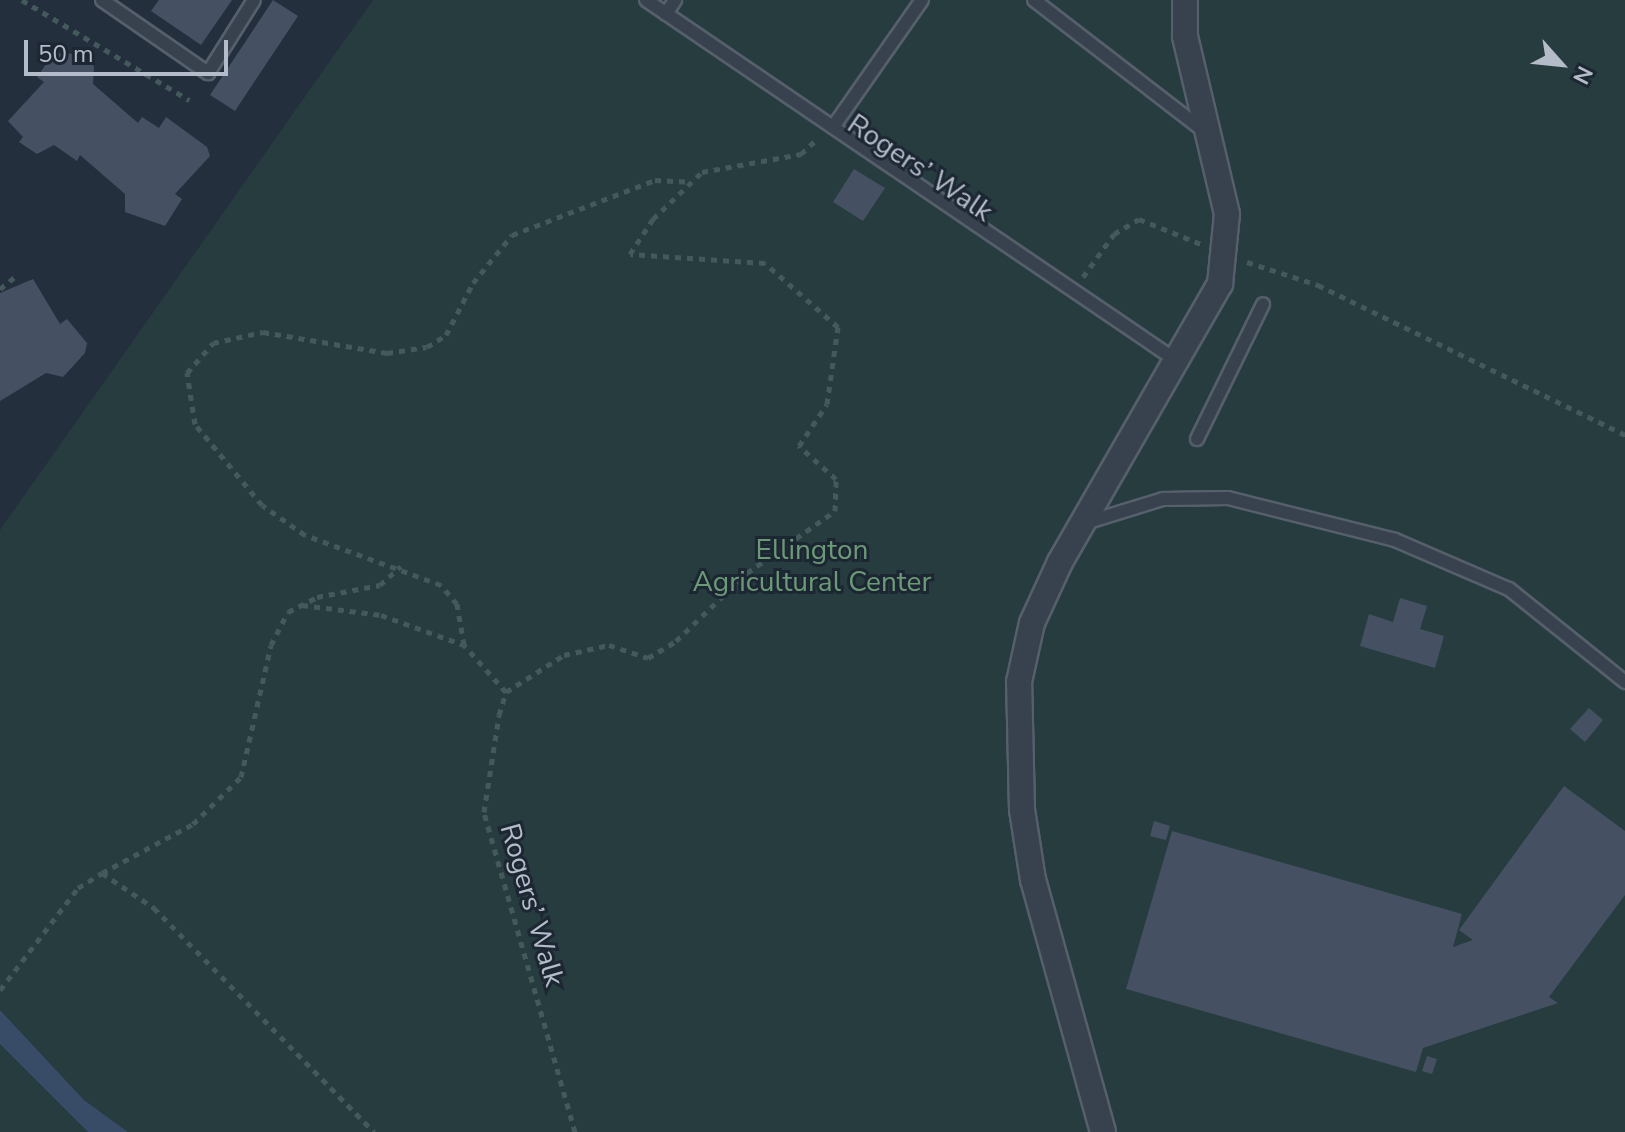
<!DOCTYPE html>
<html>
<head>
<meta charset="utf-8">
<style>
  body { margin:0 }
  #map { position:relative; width:1625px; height:1132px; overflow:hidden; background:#242f3e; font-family:"Nunito Sans",sans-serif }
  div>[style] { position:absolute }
  .green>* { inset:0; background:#263c3f }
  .water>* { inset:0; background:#394c67 }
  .building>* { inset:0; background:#455162 }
  .path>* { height:5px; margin-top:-2.5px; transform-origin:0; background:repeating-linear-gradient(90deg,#44595c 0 6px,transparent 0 12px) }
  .roads { filter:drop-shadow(2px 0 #565f6c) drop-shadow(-2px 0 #565f6c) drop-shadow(0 2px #565f6c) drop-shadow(0 -2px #565f6c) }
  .service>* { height:12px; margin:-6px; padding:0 6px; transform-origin:6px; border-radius:6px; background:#38414e }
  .minor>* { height:24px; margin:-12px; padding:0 12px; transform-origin:12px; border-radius:12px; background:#38414e }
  span { translate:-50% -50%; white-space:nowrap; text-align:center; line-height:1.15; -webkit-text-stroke:6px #1d2633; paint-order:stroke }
  .street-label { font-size:28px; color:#b4bcc9 }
  .park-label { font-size:28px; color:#6b9a76 }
  .north { position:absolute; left:1521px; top:24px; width:80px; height:80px; -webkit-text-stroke:6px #1d2633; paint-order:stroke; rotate:117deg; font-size:22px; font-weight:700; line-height:32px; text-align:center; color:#b4bcc9 }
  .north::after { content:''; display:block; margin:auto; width:28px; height:36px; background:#b4bcc9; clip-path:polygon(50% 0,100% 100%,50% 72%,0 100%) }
  .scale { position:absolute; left:24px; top:40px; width:204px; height:36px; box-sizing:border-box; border:4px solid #b4bcc9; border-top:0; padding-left:10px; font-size:24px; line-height:28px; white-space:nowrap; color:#b4bcc9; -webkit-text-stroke:6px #1d2633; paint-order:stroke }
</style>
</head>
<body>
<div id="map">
  <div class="green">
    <i style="clip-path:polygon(373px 0,1625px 0,1625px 1132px,128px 1132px,84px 1100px,0 1010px,0 530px)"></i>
    <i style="clip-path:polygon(0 1044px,9px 1050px,88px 1132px,0 1132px)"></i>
  </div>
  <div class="water">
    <i style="clip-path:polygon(0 1010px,84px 1100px,128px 1132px,88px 1132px,0 1044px)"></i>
  </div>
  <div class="building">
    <i style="clip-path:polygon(159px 0,232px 0,201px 45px,151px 11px)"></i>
    <i style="clip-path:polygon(273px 0,298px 16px,235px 111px,210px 95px)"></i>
    <i style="clip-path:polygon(54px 53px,76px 54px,94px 66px,93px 84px,138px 123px,142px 117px,159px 128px,166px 117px,207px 147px,210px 156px,175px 194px,182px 199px,165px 226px,125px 212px,125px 194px,80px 155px,77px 161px,54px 145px,37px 154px,19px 142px,23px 137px,8px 121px,44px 82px,37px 77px)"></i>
    <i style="clip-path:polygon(854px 169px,885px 188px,863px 221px,833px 202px)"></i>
    <i style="clip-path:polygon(33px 279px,60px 324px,67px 319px,87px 343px,85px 353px,63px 377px,46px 373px,0 401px,0 293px)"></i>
    <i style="clip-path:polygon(1400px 598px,1427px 606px,1420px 629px,1444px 636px,1435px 668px,1360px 646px,1369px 614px,1393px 622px)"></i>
    <i style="clip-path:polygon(1589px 708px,1603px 720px,1585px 742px,1570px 729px)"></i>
    <i style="clip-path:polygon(1564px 786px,1625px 831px,1625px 895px,1549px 997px,1558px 1003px,1423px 1048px,1416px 1072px,1126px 989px,1172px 831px,1462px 914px,1453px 947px,1473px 940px,1459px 930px)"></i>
    <i style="clip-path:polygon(1154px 821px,1170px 826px,1166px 840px,1150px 836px)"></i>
    <i style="clip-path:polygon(1427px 1056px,1437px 1059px,1432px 1074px,1422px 1071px)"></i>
  </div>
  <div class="path">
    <i style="left:22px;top:0;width:195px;rotate:30.9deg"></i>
    <i style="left:1247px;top:262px;width:75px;rotate:17.9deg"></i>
    <i style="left:1318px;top:285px;width:342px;rotate:26deg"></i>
    <i style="left:1083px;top:277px;width:53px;rotate:-54.2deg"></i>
    <i style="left:1114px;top:234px;width:29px;rotate:-31deg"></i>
    <i style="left:1139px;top:219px;width:67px;rotate:22deg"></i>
    <i style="left:0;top:289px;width:22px;rotate:-39deg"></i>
    <i style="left:302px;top:605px;width:80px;rotate:7.2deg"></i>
    <i style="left:381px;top:615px;width:88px;rotate:19.9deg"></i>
    <i style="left:506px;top:692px;width:63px;rotate:-131.8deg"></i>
    <i style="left:464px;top:645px;width:42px;rotate:-99.7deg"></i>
    <i style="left:457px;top:604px;width:25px;rotate:-130deg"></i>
    <i style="left:441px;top:585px;width:145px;rotate:-159.8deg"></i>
    <i style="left:305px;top:535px;width:52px;rotate:-145.1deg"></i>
    <i style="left:262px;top:505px;width:105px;rotate:-129.6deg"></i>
    <i style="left:195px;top:424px;width:52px;rotate:-98.9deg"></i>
    <i style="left:187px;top:373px;width:40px;rotate:-49deg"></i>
    <i style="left:213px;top:343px;width:51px;rotate:-12.4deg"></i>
    <i style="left:263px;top:332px;width:126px;rotate:9.6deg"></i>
    <i style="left:387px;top:353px;width:40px;rotate:-8.5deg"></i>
    <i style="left:427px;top:347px;width:22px;rotate:-32deg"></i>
    <i style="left:446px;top:335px;width:59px;rotate:-62.6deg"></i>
    <i style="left:473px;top:283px;width:62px;rotate:-50.9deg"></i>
    <i style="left:512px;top:235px;width:153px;rotate:-21deg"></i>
    <i style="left:655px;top:180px;width:35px;rotate:3deg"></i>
    <i style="left:102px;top:873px;width:103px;rotate:-28.3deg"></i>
    <i style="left:193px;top:824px;width:67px;rotate:-44.4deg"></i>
    <i style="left:241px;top:777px;width:135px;rotate:-77.2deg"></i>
    <i style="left:271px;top:645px;width:37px;rotate:-63deg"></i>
    <i style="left:288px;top:612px;width:33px;rotate:-27deg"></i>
    <i style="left:317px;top:597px;width:64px;rotate:-10.8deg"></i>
    <i style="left:380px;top:585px;width:28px;rotate:-42deg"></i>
    <i style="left:0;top:990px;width:128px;rotate:-52.6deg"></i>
    <i style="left:78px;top:888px;width:28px;rotate:-32deg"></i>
    <i style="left:102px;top:873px;width:63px;rotate:33.9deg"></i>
    <i style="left:154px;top:908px;width:314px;rotate:45.5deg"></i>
    <i style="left:575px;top:1132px;width:333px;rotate:-105.9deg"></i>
    <i style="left:484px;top:812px;width:98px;rotate:-81.2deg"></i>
    <i style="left:499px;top:715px;width:24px;rotate:-73deg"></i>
    <i style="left:506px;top:692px;width:69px;rotate:-32.5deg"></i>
    <i style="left:564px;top:655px;width:46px;rotate:-12.5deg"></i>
    <i style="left:609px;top:645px;width:41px;rotate:18.4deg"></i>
    <i style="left:648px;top:658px;width:33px;rotate:-31deg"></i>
    <i style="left:676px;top:641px;width:98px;rotate:-43.8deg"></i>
    <i style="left:747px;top:573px;width:108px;rotate:-35.2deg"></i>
    <i style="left:835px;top:511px;width:32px;rotate:-88deg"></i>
    <i style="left:836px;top:479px;width:50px;rotate:-138.3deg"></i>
    <i style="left:799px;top:446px;width:50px;rotate:-56.3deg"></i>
    <i style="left:827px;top:404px;width:78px;rotate:-81.9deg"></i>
    <i style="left:838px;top:327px;width:97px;rotate:-138.8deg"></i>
    <i style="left:765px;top:263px;width:135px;rotate:-176.2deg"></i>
    <i style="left:630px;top:254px;width:42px;rotate:-56.7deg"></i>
    <i style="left:653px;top:219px;width:68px;rotate:-43.8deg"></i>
    <i style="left:702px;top:172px;width:101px;rotate:-10.3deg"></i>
    <i style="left:801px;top:154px;width:23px;rotate:-43deg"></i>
  </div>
  <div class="roads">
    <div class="service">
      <i style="left:102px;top:0;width:129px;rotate:34.6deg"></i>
      <i style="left:208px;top:73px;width:86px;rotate:-57.8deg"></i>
      <i style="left:646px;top:0;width:642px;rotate:34.21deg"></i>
      <i style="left:1034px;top:0;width:215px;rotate:37.6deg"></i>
      <i style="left:666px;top:14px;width:17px;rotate:-57deg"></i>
      <i style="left:833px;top:127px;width:155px;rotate:-55deg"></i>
      <i style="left:1197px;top:439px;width:150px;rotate:-63.9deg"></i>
      <i style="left:1085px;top:523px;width:82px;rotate:-17.1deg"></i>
      <i style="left:1163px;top:499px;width:65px;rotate:-0.9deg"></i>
      <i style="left:1228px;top:498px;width:172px;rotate:14.1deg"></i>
      <i style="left:1395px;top:540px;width:124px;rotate:23.3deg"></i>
      <i style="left:1509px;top:589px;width:149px;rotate:38.7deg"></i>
    </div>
    <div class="minor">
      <i style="left:1103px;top:1132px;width:262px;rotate:-105.5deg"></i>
      <i style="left:1033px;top:880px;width:71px;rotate:-98.9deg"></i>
      <i style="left:1022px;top:810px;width:128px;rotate:-91.3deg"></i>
      <i style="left:1019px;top:682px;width:60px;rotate:-77.6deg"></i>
      <i style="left:1032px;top:623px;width:67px;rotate:-65.3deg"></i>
      <i style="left:1060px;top:562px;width:321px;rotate:-60.1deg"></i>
      <i style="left:1220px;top:284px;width:70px;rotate:-84.3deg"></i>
      <i style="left:1227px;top:214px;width:183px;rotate:-103.3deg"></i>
      <i style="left:1185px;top:36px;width:36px;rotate:-90deg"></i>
    </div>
  </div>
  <div class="street-label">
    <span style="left:920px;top:168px;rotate:34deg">Rogers’ Walk</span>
    <span style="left:532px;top:905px;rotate:74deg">Rogers’ Walk</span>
  </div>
  <div class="park-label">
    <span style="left:812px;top:566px">Ellington<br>Agricultural Center</span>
  </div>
  <div class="north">N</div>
  <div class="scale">50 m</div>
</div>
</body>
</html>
